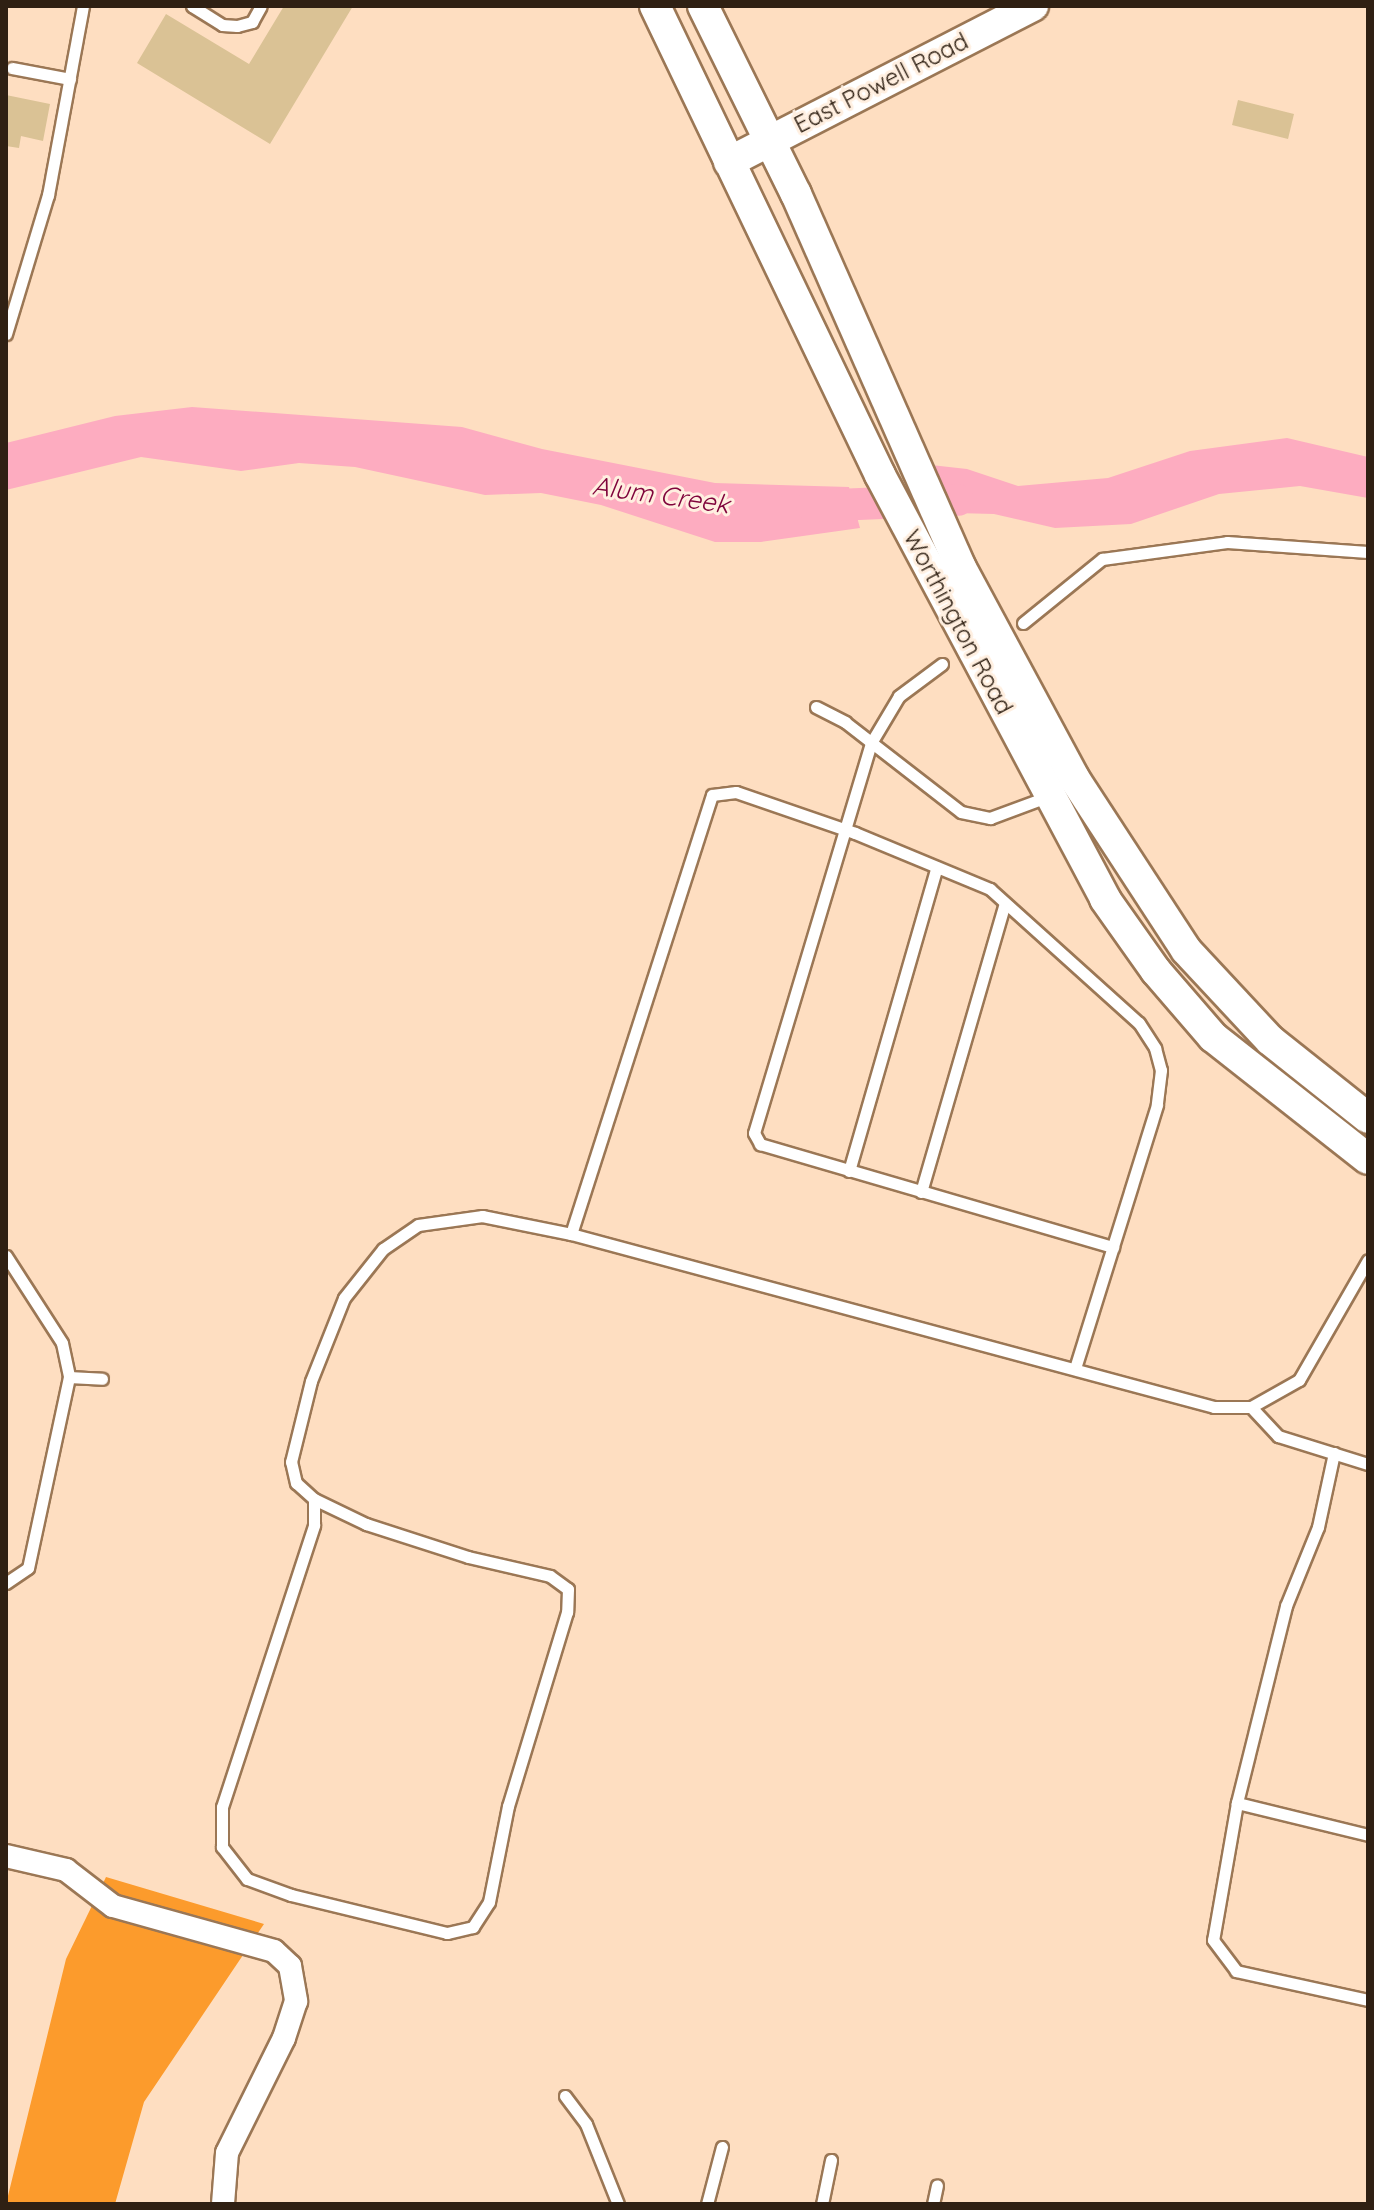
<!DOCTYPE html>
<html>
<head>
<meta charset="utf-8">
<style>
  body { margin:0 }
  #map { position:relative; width:1374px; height:2210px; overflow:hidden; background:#fedec1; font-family:Quicksand,sans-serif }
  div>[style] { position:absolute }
  .forest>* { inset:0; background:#fc9b2c }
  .water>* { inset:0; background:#fdacc0 }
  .river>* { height:32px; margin:-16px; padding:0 16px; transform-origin:16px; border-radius:16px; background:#fdacc0 }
  .building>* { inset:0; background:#dac295 }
  .roads { filter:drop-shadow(2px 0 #9b7755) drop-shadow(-2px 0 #9b7755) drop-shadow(0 2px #9b7755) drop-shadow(0 -2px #9b7755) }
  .lane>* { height:11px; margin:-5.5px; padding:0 5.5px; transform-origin:5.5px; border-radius:5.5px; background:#fff }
  .street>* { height:22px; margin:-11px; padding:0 11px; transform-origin:11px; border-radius:11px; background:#fff }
  .secondary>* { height:30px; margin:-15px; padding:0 15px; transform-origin:15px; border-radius:15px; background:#fff }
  span { translate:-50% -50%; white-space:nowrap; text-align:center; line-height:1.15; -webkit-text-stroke:6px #ffefe0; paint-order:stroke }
  .street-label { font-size:24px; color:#2f2013 }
  .water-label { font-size:26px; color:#80053c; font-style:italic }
  .frame { position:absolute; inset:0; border:8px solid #2f2013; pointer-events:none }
</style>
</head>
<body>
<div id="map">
  <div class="forest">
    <i style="clip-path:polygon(106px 1877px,264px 1924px,144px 2102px,115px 2204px,6px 2204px,66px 1959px)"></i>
  </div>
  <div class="water">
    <i style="clip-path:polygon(192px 407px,462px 427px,542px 449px,715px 483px,849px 487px,860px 528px,761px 542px,715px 542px,601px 505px,541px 493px,485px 495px,355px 467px,299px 463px,241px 471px,141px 457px,6px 490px,6px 443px,115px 416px)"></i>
    <i style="clip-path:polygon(1287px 438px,1368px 457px,1368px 498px,1300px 486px,1219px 494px,1131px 524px,1055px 528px,994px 514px,955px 513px,931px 465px,967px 469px,1018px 486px,1108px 478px,1190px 451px)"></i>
  </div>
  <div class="river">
    <i style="left:812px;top:506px;width:146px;rotate:-2.4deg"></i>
  </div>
  <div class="building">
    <i style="clip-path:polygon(284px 6px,353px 6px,270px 144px,137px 63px,166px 14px,249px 64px)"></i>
    <i style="clip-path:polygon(6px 95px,50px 104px,43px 141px,21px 136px,19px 148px,6px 146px)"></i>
    <i style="clip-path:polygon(1238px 100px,1294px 114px,1288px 139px,1232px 125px)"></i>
  </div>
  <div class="roads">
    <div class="lane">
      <i style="left:192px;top:6px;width:36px;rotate:32deg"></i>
      <i style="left:222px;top:25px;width:15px;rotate:4deg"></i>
      <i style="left:237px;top:26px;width:16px;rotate:-15deg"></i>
      <i style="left:252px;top:22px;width:18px;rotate:-61deg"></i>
      <i style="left:12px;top:68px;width:59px;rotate:10.7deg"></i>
      <i style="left:6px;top:334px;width:145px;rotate:-73.2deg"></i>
      <i style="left:48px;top:195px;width:192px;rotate:-79.5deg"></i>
      <i style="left:1023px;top:623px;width:102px;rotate:-39deg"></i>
      <i style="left:1102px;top:559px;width:126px;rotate:-7.7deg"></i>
      <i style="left:1227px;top:542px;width:141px;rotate:4.1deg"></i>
      <i style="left:942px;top:664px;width:54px;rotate:143.3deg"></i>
      <i style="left:899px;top:696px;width:55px;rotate:120.8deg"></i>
      <i style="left:871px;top:743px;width:407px;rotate:106.7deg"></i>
      <i style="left:754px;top:1133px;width:13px;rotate:61deg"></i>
      <i style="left:760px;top:1144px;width:368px;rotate:16.3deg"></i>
      <i style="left:816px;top:707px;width:33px;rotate:27deg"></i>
      <i style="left:845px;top:722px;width:147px;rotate:37.8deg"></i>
      <i style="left:961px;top:812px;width:30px;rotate:12deg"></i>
      <i style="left:990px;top:818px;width:63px;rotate:-20.4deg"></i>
      <i style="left:849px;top:1171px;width:316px;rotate:-73.9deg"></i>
      <i style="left:921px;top:1192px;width:298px;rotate:-73.8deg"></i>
      <i style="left:571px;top:1234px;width:461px;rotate:-72.2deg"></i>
      <i style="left:712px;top:795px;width:24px;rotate:-7deg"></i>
      <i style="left:736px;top:792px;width:126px;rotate:19deg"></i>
      <i style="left:855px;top:833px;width:146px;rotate:22.5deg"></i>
      <i style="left:990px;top:889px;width:200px;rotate:42deg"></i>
      <i style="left:1139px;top:1023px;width:30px;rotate:57deg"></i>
      <i style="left:1155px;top:1048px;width:23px;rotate:75deg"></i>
      <i style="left:1161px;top:1070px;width:35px;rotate:97deg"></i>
      <i style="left:1157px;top:1105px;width:276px;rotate:107.3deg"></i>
      <i style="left:6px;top:1256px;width:103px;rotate:57.2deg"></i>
      <i style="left:62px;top:1343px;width:35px;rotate:78deg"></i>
      <i style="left:69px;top:1377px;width:195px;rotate:102.1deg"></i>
      <i style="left:28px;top:1568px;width:27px;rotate:146deg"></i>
      <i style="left:69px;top:1377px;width:33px;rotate:3deg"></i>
      <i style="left:1251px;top:1407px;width:40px;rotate:47deg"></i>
      <i style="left:1278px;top:1436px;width:94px;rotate:17.3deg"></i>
      <i style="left:1334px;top:1453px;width:76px;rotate:102.2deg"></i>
      <i style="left:1318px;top:1527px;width:85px;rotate:112.1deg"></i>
      <i style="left:1286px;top:1606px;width:203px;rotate:104deg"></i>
      <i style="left:1237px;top:1803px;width:139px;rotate:99.9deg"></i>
      <i style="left:1213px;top:1940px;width:39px;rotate:53deg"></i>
      <i style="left:1236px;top:1971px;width:135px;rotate:12.4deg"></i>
      <i style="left:314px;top:1499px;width:58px;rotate:25.7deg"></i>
      <i style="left:366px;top:1524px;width:107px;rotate:17.9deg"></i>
      <i style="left:468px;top:1557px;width:84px;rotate:13deg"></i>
      <i style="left:550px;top:1576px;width:22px;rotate:36deg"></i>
      <i style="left:568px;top:1589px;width:23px;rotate:92deg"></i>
      <i style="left:567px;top:1612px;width:203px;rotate:106.9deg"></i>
      <i style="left:508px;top:1806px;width:98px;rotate:101.2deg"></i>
      <i style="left:489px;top:1902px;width:30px;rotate:123deg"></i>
      <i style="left:473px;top:1927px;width:27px;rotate:167deg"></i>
      <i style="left:447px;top:1933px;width:161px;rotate:-166.3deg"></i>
      <i style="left:291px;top:1895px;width:47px;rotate:-160deg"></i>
      <i style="left:247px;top:1879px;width:41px;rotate:-128deg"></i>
      <i style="left:222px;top:1847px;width:40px;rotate:-90deg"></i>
      <i style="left:222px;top:1807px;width:297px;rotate:-71.9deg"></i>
      <i style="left:314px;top:1525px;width:26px;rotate:-90deg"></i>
      <i style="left:314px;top:1499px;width:24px;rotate:-138deg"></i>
      <i style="left:296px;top:1483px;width:22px;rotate:-103deg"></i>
      <i style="left:291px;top:1462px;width:83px;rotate:-76.1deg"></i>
      <i style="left:311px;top:1381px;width:89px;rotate:-68.3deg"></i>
      <i style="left:344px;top:1298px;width:63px;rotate:-51.5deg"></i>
      <i style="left:383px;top:1249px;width:42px;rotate:-34.4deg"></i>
      <i style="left:418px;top:1225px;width:65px;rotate:-8deg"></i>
      <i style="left:482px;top:1216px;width:91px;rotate:11.4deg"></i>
      <i style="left:571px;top:1234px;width:666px;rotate:15.06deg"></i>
      <i style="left:1214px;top:1407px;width:37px"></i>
      <i style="left:1251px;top:1407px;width:55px;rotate:-29.4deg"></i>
      <i style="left:1299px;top:1380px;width:138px;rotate:-60.1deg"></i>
      <i style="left:1237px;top:1803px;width:135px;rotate:13.7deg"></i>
      <i style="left:565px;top:2096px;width:35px;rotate:53deg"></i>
      <i style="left:586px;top:2124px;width:86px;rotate:68.2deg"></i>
      <i style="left:707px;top:2204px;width:59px;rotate:-75.3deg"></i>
      <i style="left:822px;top:2204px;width:45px;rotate:-78.4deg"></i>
      <i style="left:933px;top:2204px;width:19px;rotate:-78deg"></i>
    </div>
    <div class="street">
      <i style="left:6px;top:1856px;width:62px;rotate:13.1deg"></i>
      <i style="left:66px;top:1870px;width:59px;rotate:37.5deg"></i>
      <i style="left:113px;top:1906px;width:167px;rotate:15.6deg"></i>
      <i style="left:274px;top:1951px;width:22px;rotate:43deg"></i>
      <i style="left:290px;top:1966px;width:36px;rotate:80deg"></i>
      <i style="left:296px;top:2001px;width:39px;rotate:108deg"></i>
      <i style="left:284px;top:2038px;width:128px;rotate:116.4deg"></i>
      <i style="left:227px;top:2153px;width:51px;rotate:94.5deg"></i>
    </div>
    <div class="secondary">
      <i style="left:655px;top:6px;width:520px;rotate:64.37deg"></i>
      <i style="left:880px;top:475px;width:480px;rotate:62deg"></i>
      <i style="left:1105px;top:899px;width:88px;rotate:54.7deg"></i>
      <i style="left:1156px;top:971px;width:87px;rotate:49.2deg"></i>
      <i style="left:1213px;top:1037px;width:197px;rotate:38.2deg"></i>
      <i style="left:703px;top:6px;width:210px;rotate:63.7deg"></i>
      <i style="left:796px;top:194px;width:407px;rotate:66.2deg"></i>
      <i style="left:960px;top:566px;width:241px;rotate:61.7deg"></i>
      <i style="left:1074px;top:778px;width:205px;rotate:56.9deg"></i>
      <i style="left:1186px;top:950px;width:123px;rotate:47deg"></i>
      <i style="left:1270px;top:1040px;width:125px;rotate:38.5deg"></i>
      <i style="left:729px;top:162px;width:342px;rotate:-27.2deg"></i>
    </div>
  </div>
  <div class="street-label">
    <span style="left:881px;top:83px;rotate:-27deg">East Powell Road</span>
    <span style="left:958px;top:622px;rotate:62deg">Worthington Road</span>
  </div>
  <div class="water-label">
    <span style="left:661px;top:495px;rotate:8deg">Alum Creek</span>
  </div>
  <div class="frame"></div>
</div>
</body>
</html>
